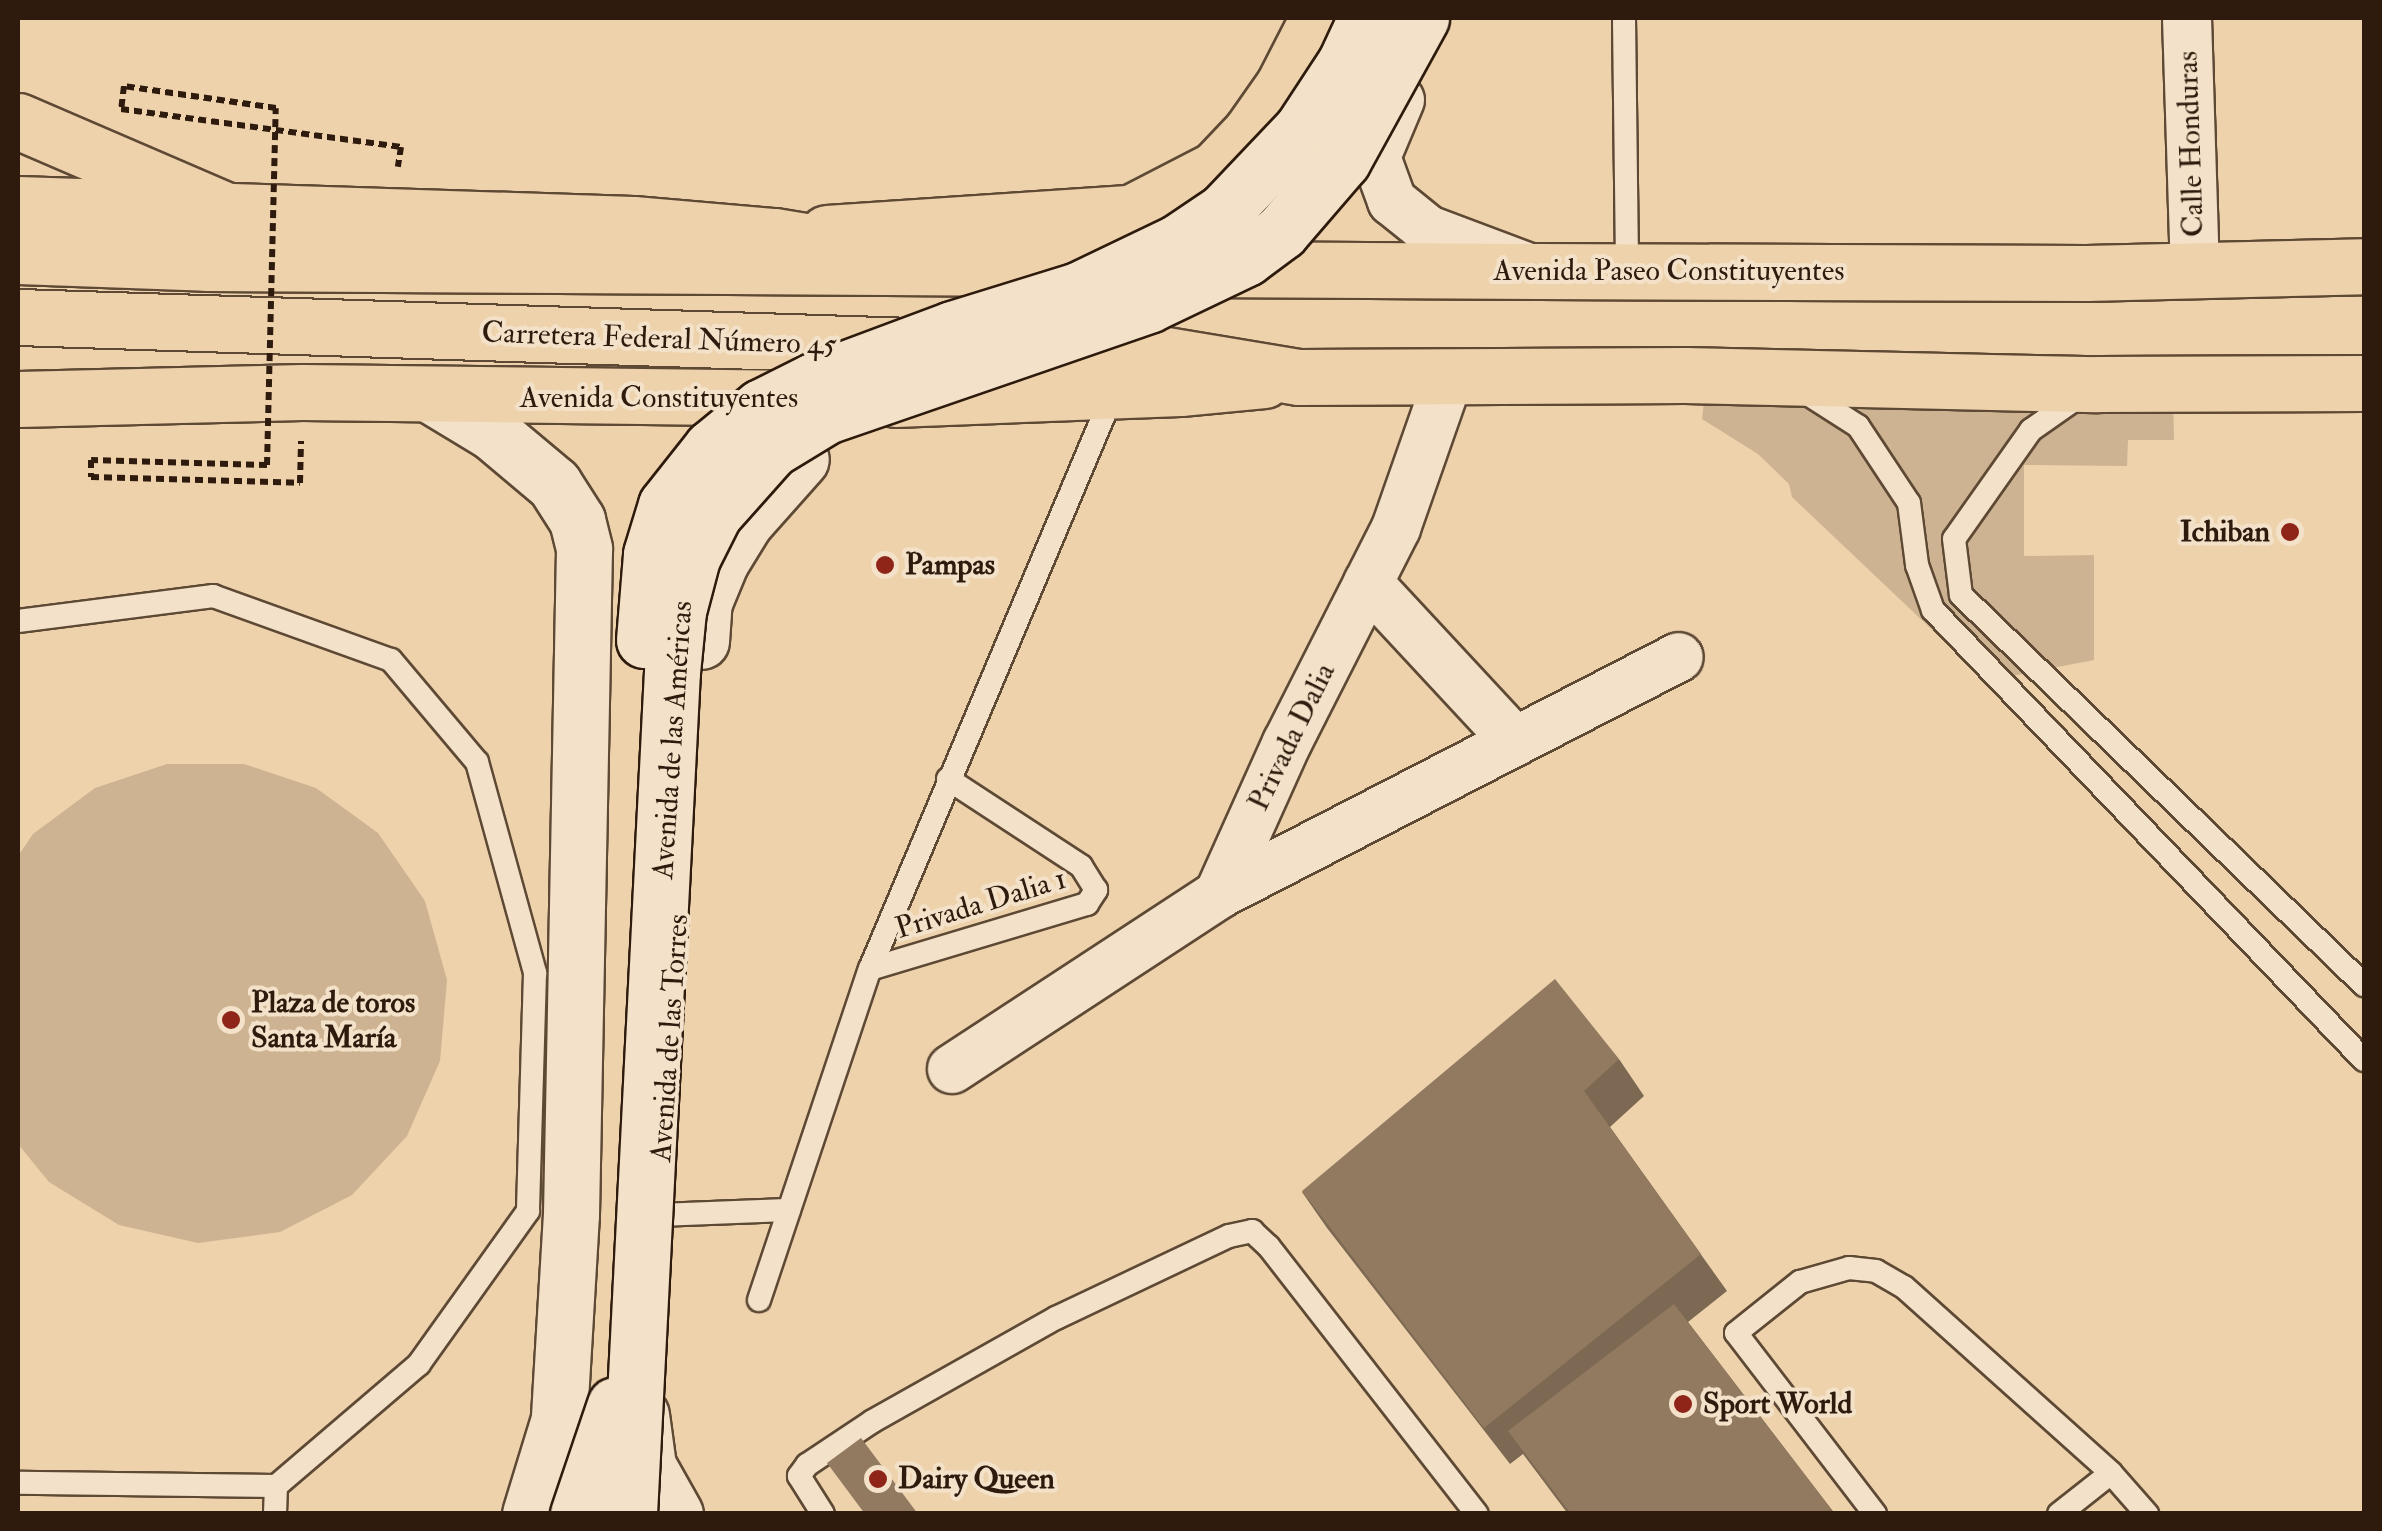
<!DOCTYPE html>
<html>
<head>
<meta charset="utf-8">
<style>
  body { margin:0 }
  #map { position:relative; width:2382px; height:1531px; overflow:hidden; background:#edd2ac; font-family:"IM FELL Double Pica",serif }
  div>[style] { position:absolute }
  .green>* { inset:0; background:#cdb391 }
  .path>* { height:6px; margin-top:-3px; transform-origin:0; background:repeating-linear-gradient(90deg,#2e1b0d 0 8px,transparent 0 13px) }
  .roads { filter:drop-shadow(2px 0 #5e4935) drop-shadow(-2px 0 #5e4935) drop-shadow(0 2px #5e4935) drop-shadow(0 -2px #5e4935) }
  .lane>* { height:22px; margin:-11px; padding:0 11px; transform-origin:11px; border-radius:11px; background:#f3e2c9 }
  .street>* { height:48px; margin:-24px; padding:0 24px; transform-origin:24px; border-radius:24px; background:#f3e2c9 }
  .secondary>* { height:55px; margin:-27.5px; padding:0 27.5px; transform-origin:27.5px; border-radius:27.5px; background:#f3e2c9 }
  .primary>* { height:55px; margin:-27.5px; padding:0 27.5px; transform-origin:27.5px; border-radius:27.5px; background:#edd2ac }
  .highway>* { height:55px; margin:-27.5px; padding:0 27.5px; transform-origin:27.5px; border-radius:27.5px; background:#edd2ac }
  .path-bridge>* { height:6px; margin-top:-3px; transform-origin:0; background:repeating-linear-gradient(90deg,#2e1b0d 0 8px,transparent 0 13px) }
  .bridges { filter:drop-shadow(2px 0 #2e1b0d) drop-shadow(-2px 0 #2e1b0d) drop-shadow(0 2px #2e1b0d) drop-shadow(0 -2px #2e1b0d) }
  .secondary-bridge>* { height:55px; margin:-27.5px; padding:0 27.5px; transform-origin:27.5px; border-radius:27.5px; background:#f3e2c9 }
  .wall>* { inset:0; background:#7d6953 }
  .building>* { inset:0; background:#917a60 }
  .dots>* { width:28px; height:28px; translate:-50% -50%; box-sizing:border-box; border:5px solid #f3e2c9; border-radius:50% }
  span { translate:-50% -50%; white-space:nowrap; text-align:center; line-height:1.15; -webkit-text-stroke:8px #f3e2c9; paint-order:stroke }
  .street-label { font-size:30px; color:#2e1b0d }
  .poi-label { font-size:30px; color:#2e1b0d; font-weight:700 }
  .right { translate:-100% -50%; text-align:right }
  .left { translate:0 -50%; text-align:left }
  .frame { position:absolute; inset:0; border:20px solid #2e1b0d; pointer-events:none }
</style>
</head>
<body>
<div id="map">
  <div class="green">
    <i style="clip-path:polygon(1707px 376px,2173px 394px,2174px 440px,2128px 440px,2127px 466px,2024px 465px,2024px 556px,2094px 555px,2094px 660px,1986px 681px,1792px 497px,1789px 484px,1758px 454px,1702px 419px)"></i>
    <i style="clip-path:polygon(167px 764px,244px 764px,316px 788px,378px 833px,425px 901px,447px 980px,440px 1061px,407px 1136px,352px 1195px,280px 1232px,198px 1243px,119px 1225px,49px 1182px,18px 1144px,18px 856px,33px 834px,95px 788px)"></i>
  </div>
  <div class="path">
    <i style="left:276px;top:108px;width:154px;rotate:-171.8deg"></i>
    <i style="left:124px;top:86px;width:23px;rotate:97deg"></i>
    <i style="left:121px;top:109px;width:283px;rotate:7.7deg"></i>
    <i style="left:401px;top:147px;width:20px;rotate:99deg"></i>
    <i style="left:267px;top:465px;width:176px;rotate:-178.4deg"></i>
    <i style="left:91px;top:460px;width:17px;rotate:90deg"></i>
    <i style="left:91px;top:477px;width:209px;rotate:1.6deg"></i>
    <i style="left:300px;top:483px;width:42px;rotate:-88.6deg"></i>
  </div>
  <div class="roads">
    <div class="lane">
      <i style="left:1624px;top:18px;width:253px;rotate:89.3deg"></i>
      <i style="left:1803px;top:391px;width:65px;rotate:32.5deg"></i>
      <i style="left:1858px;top:426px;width:92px;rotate:56.5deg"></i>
      <i style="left:1909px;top:503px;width:63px;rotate:82.6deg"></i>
      <i style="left:1917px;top:565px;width:48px;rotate:70.4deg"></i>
      <i style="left:1933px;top:610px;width:623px;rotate:46.24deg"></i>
      <i style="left:2081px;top:395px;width:61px;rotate:145deg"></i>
      <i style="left:2031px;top:430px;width:133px;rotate:125.2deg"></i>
      <i style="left:1954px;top:539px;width:56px;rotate:82.9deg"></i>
      <i style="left:1961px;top:595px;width:561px;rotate:44.06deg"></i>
      <i style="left:18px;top:621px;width:197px;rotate:-7.3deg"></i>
      <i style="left:213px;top:596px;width:189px;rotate:19.8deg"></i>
      <i style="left:391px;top:660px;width:133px;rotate:49.9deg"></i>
      <i style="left:477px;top:762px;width:219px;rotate:74.6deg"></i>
      <i style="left:535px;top:973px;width:238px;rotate:91.7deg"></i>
      <i style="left:528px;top:1211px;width:188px;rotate:125.5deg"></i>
      <i style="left:419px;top:1364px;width:188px;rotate:139.5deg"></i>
      <i style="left:276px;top:1486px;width:258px;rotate:-179.3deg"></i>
      <i style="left:870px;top:969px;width:227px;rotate:-16.7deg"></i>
      <i style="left:1087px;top:904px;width:17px;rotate:-57deg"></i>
      <i style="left:1096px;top:890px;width:28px;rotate:-122deg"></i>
      <i style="left:1081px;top:866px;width:159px;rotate:-146.8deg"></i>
      <i style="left:657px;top:1215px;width:132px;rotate:-2.2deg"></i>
      <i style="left:759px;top:1300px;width:349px;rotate:-71.5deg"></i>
      <i style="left:870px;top:969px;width:627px;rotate:-67.11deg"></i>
      <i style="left:275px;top:1514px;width:28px;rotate:-88deg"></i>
      <i style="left:823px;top:1514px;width:45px;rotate:-122.3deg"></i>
      <i style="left:799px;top:1476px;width:14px;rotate:-54deg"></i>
      <i style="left:807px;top:1465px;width:79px;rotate:-33.7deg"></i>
      <i style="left:873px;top:1421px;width:210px;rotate:-29.4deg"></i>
      <i style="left:1056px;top:1318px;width:191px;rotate:-25.4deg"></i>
      <i style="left:1229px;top:1236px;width:24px;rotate:-12deg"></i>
      <i style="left:1252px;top:1231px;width:23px;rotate:43deg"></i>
      <i style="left:1269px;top:1247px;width:338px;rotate:52.1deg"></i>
      <i style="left:1875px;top:1514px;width:228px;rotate:-127.5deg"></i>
      <i style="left:1736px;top:1333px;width:82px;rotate:-38.6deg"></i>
      <i style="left:1800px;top:1282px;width:51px;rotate:-15.9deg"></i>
      <i style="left:1849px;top:1268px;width:27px;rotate:6deg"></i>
      <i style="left:1876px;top:1271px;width:32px;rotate:30deg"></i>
      <i style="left:1904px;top:1287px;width:278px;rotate:41.9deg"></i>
      <i style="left:2111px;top:1473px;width:55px;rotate:48.7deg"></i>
      <i style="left:2059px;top:1514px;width:66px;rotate:-38.3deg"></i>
    </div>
    <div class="street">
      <i style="left:2187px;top:18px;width:252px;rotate:88.2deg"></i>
      <i style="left:1400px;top:100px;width:62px;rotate:112.8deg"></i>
      <i style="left:1376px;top:157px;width:47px;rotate:70deg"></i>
      <i style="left:1392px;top:201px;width:46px;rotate:38.9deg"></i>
      <i style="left:1428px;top:230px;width:103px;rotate:20.6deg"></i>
      <i style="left:1368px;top:583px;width:216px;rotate:47.1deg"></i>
      <i style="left:1219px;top:894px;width:166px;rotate:-65.8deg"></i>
      <i style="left:1287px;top:743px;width:241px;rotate:-63.1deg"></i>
      <i style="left:1396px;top:528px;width:160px;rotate:-70.7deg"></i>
      <i style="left:952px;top:1069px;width:319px;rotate:-33.2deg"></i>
      <i style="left:1219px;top:894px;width:517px;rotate:-27.26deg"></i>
    </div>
    <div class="secondary">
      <i style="left:434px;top:397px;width:68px;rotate:31.1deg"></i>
      <i style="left:492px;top:432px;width:81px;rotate:40deg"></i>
      <i style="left:554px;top:484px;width:43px;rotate:57.4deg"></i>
      <i style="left:577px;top:520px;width:30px;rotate:76deg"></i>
      <i style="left:584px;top:549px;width:665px;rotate:91.12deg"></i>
      <i style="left:571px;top:1214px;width:205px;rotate:93.4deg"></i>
      <i style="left:559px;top:1419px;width:99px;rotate:107deg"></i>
      <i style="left:701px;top:641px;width:39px;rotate:-86deg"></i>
      <i style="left:704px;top:602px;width:44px;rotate:-67.5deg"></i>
      <i style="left:721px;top:561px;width:46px;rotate:-58.4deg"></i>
      <i style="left:745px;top:522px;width:84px;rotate:-48.4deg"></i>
      <i style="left:641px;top:1415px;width:51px;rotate:82.2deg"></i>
      <i style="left:648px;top:1466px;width:55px;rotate:60.6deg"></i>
    </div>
    <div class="primary">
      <i style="left:18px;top:204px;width:615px;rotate:1.86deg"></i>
      <i style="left:633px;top:224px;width:142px;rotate:4.9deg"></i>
      <i style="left:774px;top:236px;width:94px;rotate:9.2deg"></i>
      <i style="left:827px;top:233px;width:305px;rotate:-3.8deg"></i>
      <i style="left:1131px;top:213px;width:96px;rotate:-27.4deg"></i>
      <i style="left:1216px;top:169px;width:50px;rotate:-46.6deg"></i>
      <i style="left:1250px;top:133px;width:57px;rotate:-54.9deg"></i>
      <i style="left:1283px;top:86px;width:76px;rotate:-62.8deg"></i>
      <i style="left:18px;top:399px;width:284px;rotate:-1.4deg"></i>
      <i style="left:302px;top:392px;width:502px;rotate:0.68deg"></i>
      <i style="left:895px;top:399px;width:285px;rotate:-2.2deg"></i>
      <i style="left:1180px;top:388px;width:84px;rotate:-5.4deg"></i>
    </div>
    <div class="highway">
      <i style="left:18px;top:121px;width:230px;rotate:23.3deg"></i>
      <i style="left:18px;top:256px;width:188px;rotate:2.1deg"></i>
      <i style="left:206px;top:263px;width:1331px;rotate:0.34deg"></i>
      <i style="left:1537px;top:271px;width:549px;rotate:0.21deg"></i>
      <i style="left:2086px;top:273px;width:278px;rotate:-1.4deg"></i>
      <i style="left:18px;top:317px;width:891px;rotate:1.86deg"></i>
      <i style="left:1019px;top:350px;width:142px;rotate:1.6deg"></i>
      <i style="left:1161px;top:354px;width:140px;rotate:9.5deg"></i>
      <i style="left:1299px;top:377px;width:386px;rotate:-0.3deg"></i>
      <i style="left:1685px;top:375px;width:412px;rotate:1.3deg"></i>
      <i style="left:2097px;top:384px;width:267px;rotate:-0.2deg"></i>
    </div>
  </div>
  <div class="path-bridge">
    <i style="left:267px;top:465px;width:357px;rotate:-88.6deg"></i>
  </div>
  <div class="bridges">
    <div class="secondary-bridge">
      <i style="left:644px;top:640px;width:86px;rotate:-85.3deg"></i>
      <i style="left:651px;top:554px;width:51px;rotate:-73deg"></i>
      <i style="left:666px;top:505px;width:73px;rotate:-51.7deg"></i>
      <i style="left:711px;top:448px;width:65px;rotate:-39.4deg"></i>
      <i style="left:761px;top:407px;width:58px;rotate:-26.6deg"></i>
      <i style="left:813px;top:381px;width:148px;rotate:-20.5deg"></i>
      <i style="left:952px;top:329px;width:132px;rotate:-17.2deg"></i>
      <i style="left:1078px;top:290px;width:111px;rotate:-25.6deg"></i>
      <i style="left:1178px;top:242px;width:55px;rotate:-34deg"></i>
      <i style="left:1224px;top:211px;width:112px;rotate:-46.5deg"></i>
      <i style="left:1301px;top:130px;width:80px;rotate:-56.7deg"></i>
      <i style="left:1345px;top:63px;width:50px;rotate:-65deg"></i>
      <i style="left:578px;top:1514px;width:115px;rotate:-71.3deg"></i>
      <i style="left:629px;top:1514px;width:843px;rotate:-87.08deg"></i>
      <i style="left:672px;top:672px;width:61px;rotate:-84.4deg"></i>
      <i style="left:678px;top:611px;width:55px;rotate:-75.2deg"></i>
      <i style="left:692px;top:558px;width:49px;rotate:-63.4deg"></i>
      <i style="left:714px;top:514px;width:87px;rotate:-48.3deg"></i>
      <i style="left:772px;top:449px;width:63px;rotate:-31.4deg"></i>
      <i style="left:826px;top:416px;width:341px;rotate:-19deg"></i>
      <i style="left:1148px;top:305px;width:109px;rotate:-25.6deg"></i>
      <i style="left:1246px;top:258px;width:44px;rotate:-36.6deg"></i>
      <i style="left:1281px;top:232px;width:95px;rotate:-49.3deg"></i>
      <i style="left:1343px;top:160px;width:162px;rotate:-61.2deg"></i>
    </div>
  </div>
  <div class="wall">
    <i style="clip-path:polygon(1619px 1059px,1644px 1096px,1610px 1127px,1727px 1291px,1688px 1322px,1835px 1514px,1568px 1514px,1523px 1454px,1510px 1464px,1327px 1228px,1302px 1192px)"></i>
  </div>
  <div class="building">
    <i style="clip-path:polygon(1555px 979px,1619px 1059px,1584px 1091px,1701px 1254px,1484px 1428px,1302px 1191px)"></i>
    <i style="clip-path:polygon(1674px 1304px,1835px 1514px,1571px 1514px,1508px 1431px)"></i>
    <i style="clip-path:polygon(861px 1438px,918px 1514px,865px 1514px,827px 1463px)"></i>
  </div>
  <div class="dots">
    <i style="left:2290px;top:532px;background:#8f2418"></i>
    <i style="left:885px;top:565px;background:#8f2418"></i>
    <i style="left:231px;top:1020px;background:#8f2418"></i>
    <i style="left:1683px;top:1404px;background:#8f2418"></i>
    <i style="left:878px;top:1479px;background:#8f2418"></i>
  </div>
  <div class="street-label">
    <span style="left:2191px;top:144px;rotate:-92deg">Calle Honduras</span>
    <span style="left:1669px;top:271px">Avenida Paseo Constituyentes</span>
    <span style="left:659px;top:339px;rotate:2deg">Carretera Federal Número 45</span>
    <span style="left:659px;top:398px">Avenida Constituyentes</span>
    <span style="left:1292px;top:737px;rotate:-64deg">Privada Dalia</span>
    <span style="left:673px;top:740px;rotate:-86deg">Avenida de las Américas</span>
    <span style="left:981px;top:904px;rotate:-17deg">Privada Dalia 1</span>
    <span style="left:670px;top:1038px;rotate:-86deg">Avenida de las Torres</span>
  </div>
  <div class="poi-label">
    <span class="right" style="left:2270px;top:532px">Ichiban</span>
    <span class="left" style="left:905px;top:565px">Pampas</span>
    <span class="left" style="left:251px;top:1020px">Plaza de toros<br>Santa María</span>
    <span class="left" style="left:1703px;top:1404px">Sport World</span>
    <span class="left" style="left:898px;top:1479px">Dairy Queen</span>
  </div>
  <div class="frame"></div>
</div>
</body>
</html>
